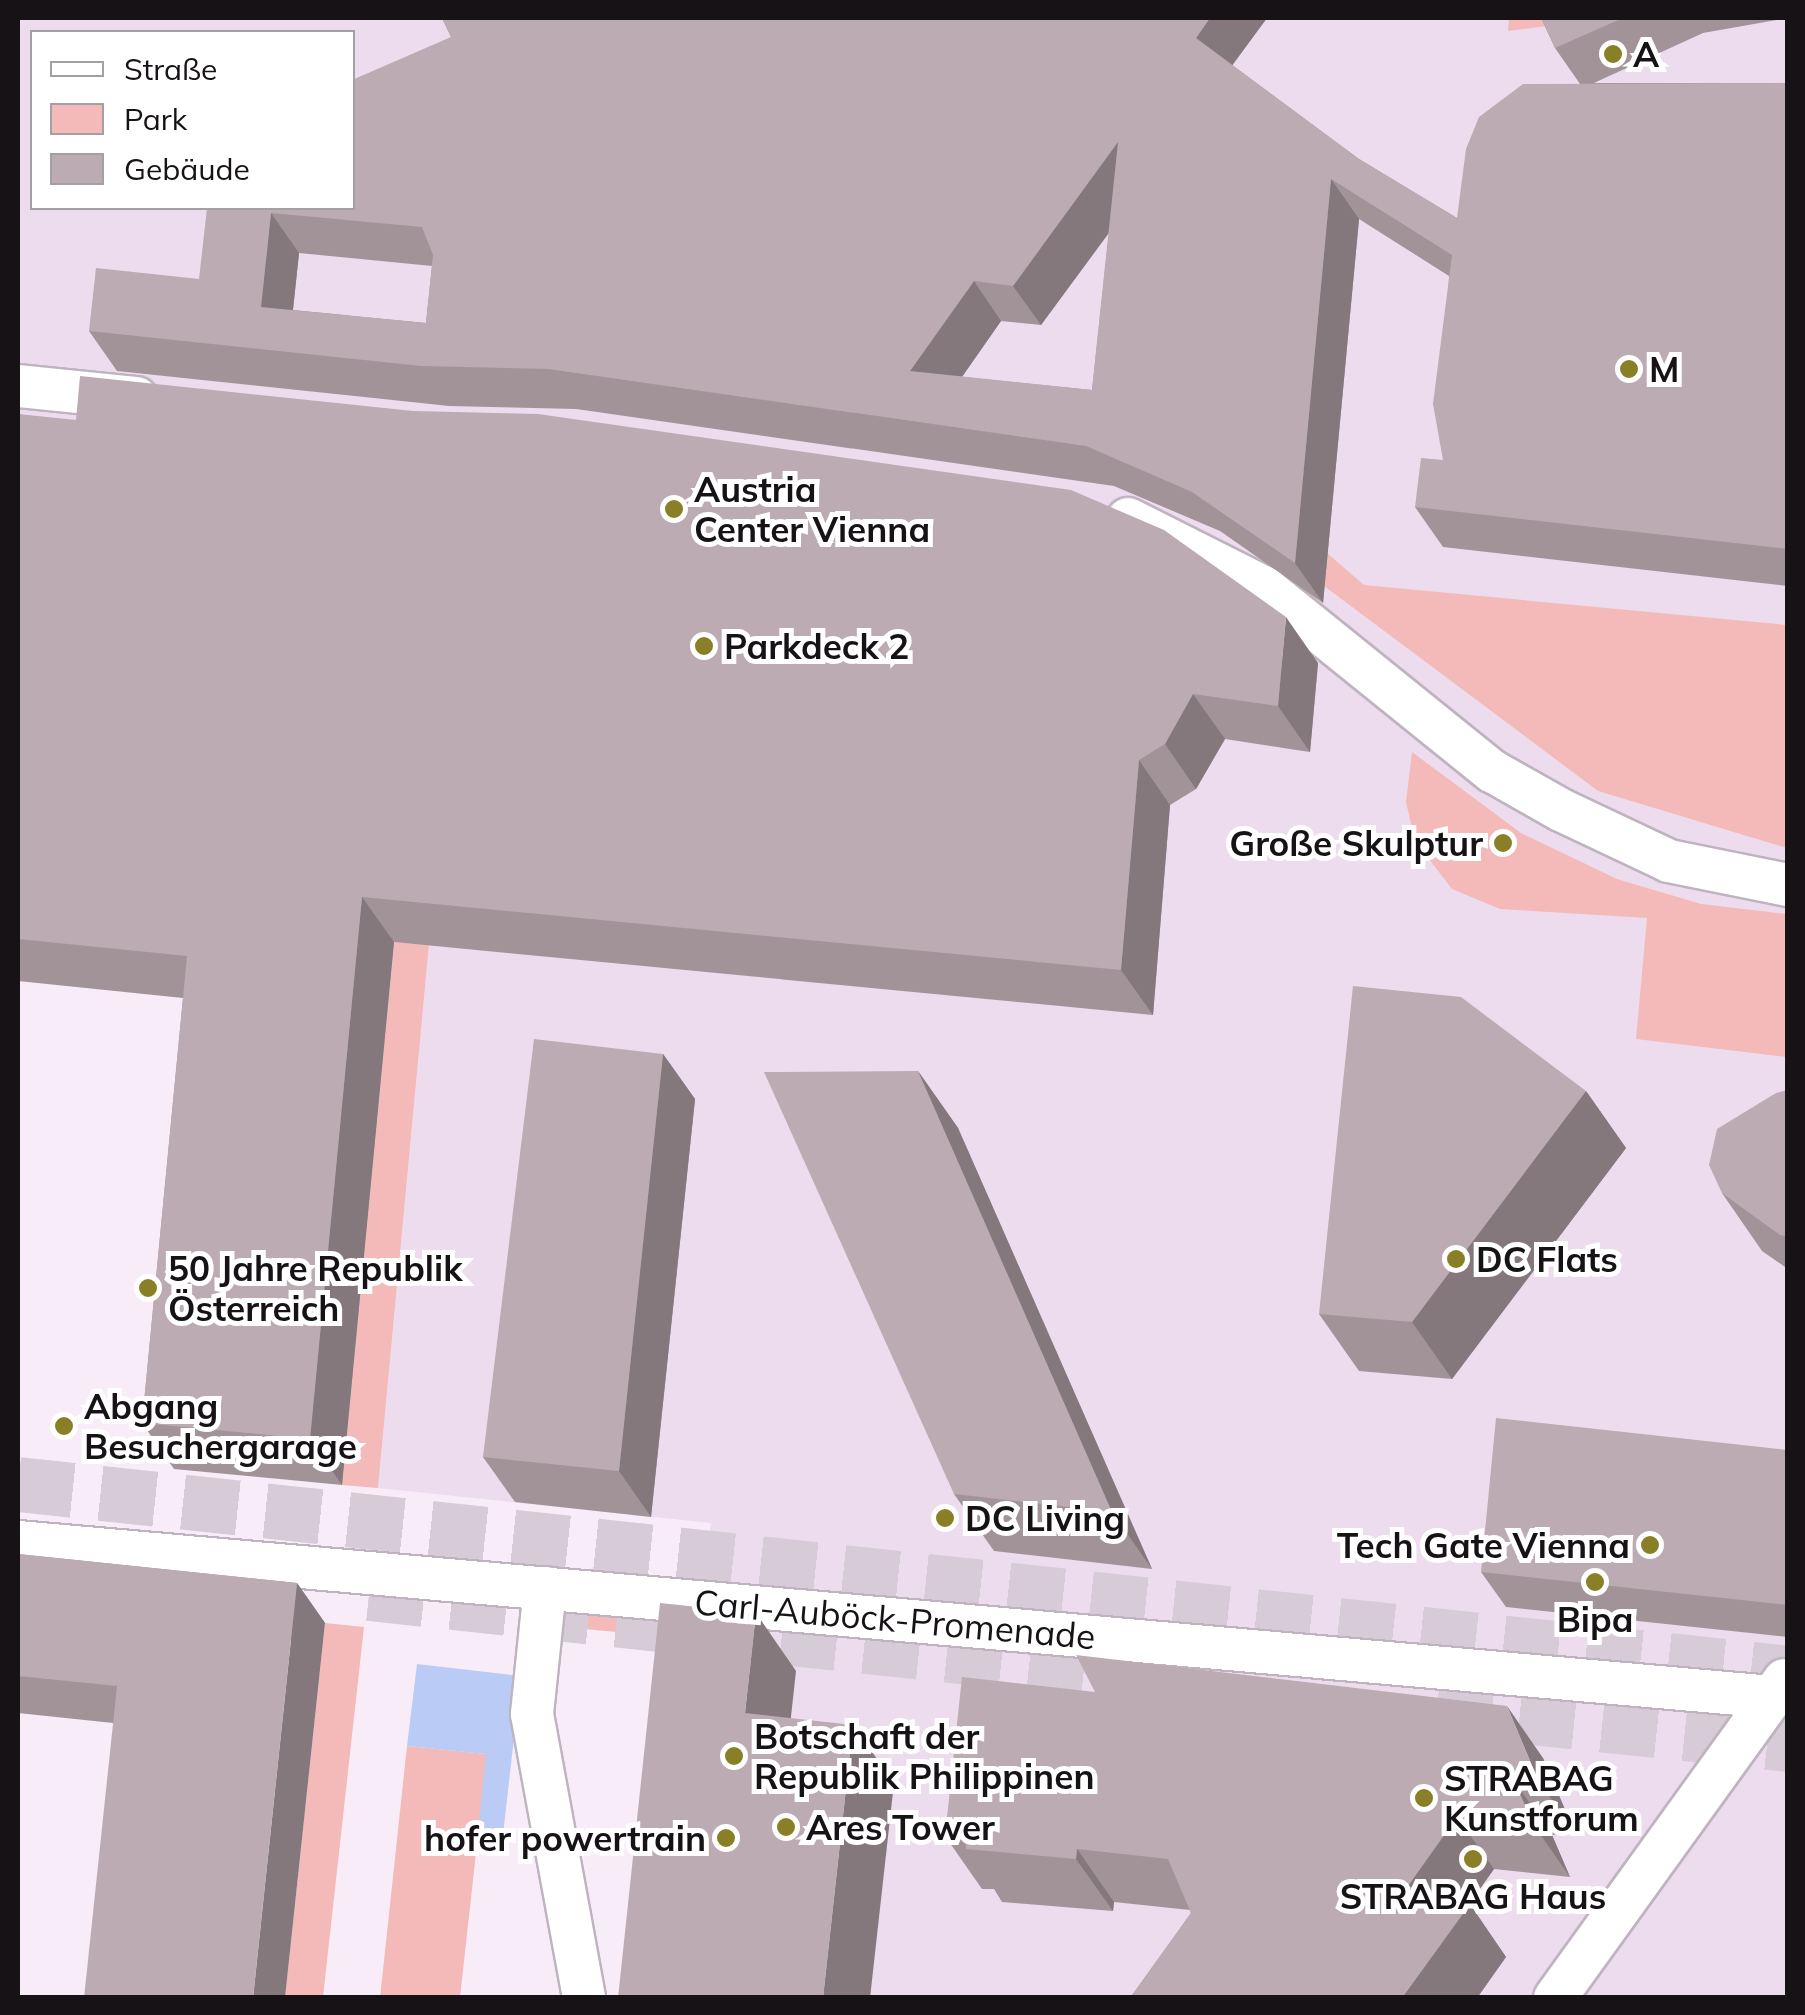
<!DOCTYPE html>
<html>
<head>
<meta charset="utf-8">
<style>
  body { margin:0 }
  #map { position:relative; width:1805px; height:2015px; overflow:hidden; background:#f8ecf9; font-family:Mulish,sans-serif }
  div>[style] { position:absolute }
  .built>* { inset:0; background:#eddcee }
  .green>* { inset:0; background:#f3bab9 }
  .water>* { inset:0; background:#bacbf6 }
  .major-tunnel>* { height:55px; margin-top:-27.5px; transform-origin:0; background:repeating-linear-gradient(90deg,#d6cbd7 0 55px,transparent 0 83px) }
  .roads { filter:drop-shadow(2px 0 #bfb3c0) drop-shadow(-2px 0 #bfb3c0) drop-shadow(0 2px #bfb3c0) drop-shadow(0 -2px #bfb3c0) }
  .minor>* { height:42px; margin:-21px; padding:0 21px; transform-origin:21px; border-radius:21px; background:#fff }
  .wall>* { inset:0; background:#a29399 }
  .shaded-wall>* { inset:0; background:#84787d }
  .building>* { inset:0; background:#bcabb2 }
  .dots>* { width:28px; height:28px; translate:-50% -50%; box-sizing:border-box; border:5px solid #fff; border-radius:50% }
  span { translate:-50% -50%; white-space:nowrap; text-align:center; line-height:1.15; -webkit-text-stroke:10px #fff; paint-order:stroke }
  .poi-label { font-size:35px; color:#161216; font-weight:700 }
  .left { translate:0 -50%; text-align:left }
  .right { translate:-100% -50%; text-align:right }
  .street-label { font-size:35px; color:#161216 }
  .frame { position:absolute; inset:0; border:20px solid #161216; pointer-events:none }
  .legend { position:absolute; left:30px; top:30px; width:325px; height:180px; box-sizing:border-box; background:#fff; border:2px solid #a2a0a2; margin:0; padding:12px 18px; list-style:none; font-size:30px; color:#161216 }
  .legend li { display:flex; align-items:center; gap:20px; height:50px }
  .legend b { width:50px; border:2px solid #a2a0a2 }
</style>
</head>
<body>
<div id="map">
  <div class="built">
    <i style="clip-path:polygon(evenodd,18px 18px,1787px 18px,1787px 1997px,644px 1997px,711px 1523px,378px 1488px,429px 946px,18px 895px,18px 18px,32px 32px,352px 32px,352px 208px,32px 208px,32px 32px)"></i>
  </div>
  <div class="green">
    <i style="clip-path:polygon(1509px 18px,1551px 18px,1555px 25px,1508px 31px)"></i>
    <i style="clip-path:polygon(1327px 553px,1364px 585px,1787px 625px,1787px 848px,1598px 791px,1288px 559px)"></i>
    <i style="clip-path:polygon(1412px 752px,1521px 833px,1617px 879px,1701px 904px,1787px 914px,1787px 1057px,1636px 1039px,1647px 918px,1500px 909px,1452px 889px,1415px 841px,1406px 802px)"></i>
    <i style="clip-path:polygon(394px 942px,429px 945px,378px 1488px,342px 1485px)"></i>
    <i style="clip-path:polygon(553px 1608px,739px 1624px,737px 1643px,551px 1626px)"></i>
    <i style="clip-path:polygon(325px 1623px,364px 1627px,323px 1997px,285px 1998px)"></i>
    <i style="clip-path:polygon(407px 1746px,487px 1754px,460px 1997px,380px 1998px)"></i>
  </div>
  <div class="water">
    <i style="clip-path:polygon(417px 1664px,521px 1676px,503px 1835px,478px 1832px,486px 1754px,407px 1746px)"></i>
  </div>
  <div class="major-tunnel">
    <i style="left:18px;top:1484px;width:1780px;rotate:6.09deg"></i>
    <i style="left:369px;top:1593px;width:793px;rotate:6.08deg"></i>
    <i style="left:1437px;top:1707px;width:353px;rotate:6deg"></i>
  </div>
  <div class="roads">
    <div class="minor">
      <i style="left:18px;top:386px;width:119px;rotate:5.8deg"></i>
      <i style="left:1128px;top:519px;width:153px;rotate:26.7deg"></i>
      <i style="left:1265px;top:588px;width:292px;rotate:38.9deg"></i>
      <i style="left:1492px;top:771px;width:79px;rotate:29.5deg"></i>
      <i style="left:1561px;top:810px;width:119px;rotate:25.3deg"></i>
      <i style="left:1669px;top:861px;width:121px;rotate:11.4deg"></i>
      <i style="left:18px;top:1542px;width:1761px;rotate:5.05deg"></i>
      <i style="left:545px;top:1588px;width:127px;rotate:95.9deg"></i>
      <i style="left:532px;top:1714px;width:289px;rotate:79.6deg"></i>
      <i style="left:1555px;top:1998px;width:392px;rotate:-54.2deg"></i>
    </div>
  </div>
  <div class="wall">
    <i style="clip-path:polygon(evenodd,442px 18px,1267px 18px,1232px 65px,1359px 159px,1457px 218px,1580px 84px,1555px 48px,1541px 18px,1788px 18px,1703px 33px,1594px 83px,1788px 83px,1788px 586px,1443px 547px,1415px 507px,1443px 460px,1449px 276px,1359px 219px,1323px 603px,1220px 531px,1114px 486px,576px 409px,449px 406px,117px 371px,89px 331px,199px 279px,451px 37px,442px 18px,1109px 233px,1092px 390px,962px 377px,1001px 321px,1041px 325px,1109px 233px,442px 18px,299px 253px,432px 266px,426px 323px,293px 310px,299px 253px)"></i>
    <i style="clip-path:polygon(18px 414px,1318px 663px,1310px 752px,1225px 739px,1196px 789px,1170px 805px,1153px 1015px,394px 942px,342px 1485px,174px 1469px,142px 1423px,183px 998px,18px 981px)"></i>
    <i style="clip-path:polygon(663px 1054px,695px 1099px,651px 1517px,515px 1502px,483px 1457px)"></i>
    <i style="clip-path:polygon(918px 1071px,958px 1128px,1152px 1569px,994px 1551px,954px 1494px)"></i>
    <i style="clip-path:polygon(1788px 1090px,1788px 1269px,1762px 1251px,1722px 1193px)"></i>
    <i style="clip-path:polygon(1586px 1091px,1626px 1148px,1452px 1379px,1359px 1371px,1319px 1314px)"></i>
    <i style="clip-path:polygon(1788px 1450px,1788px 1637px,1506px 1607px,1481px 1572px)"></i>
    <i style="clip-path:polygon(18px 1554px,297px 1583px,325px 1623px,113px 1723px,18px 1713px)"></i>
    <i style="clip-path:polygon(1543px 1758px,1575px 1833px,1552px 1835px,1570px 1877px,1494px 1869px,1469px 1904px,1506px 1957px,1477px 1998px,1130px 1998px,1191px 1913px,1190px 1910px,1114px 1902px,1113px 1911px,1002px 1902px,994px 1889px,982px 1889px,945px 1836px)"></i>
  </div>
  <div class="shaded-wall">
    <i style="clip-path:polygon(1210px 18px,1267px 18px,1223px 78px,1196px 38px)"></i>
    <i style="clip-path:polygon(1118px 142px,1146px 182px,1041px 325px,1013px 286px)"></i>
    <i style="clip-path:polygon(1331px 179px,1359px 219px,1323px 603px,1295px 563px)"></i>
    <i style="clip-path:polygon(271px 213px,299px 253px,289px 347px,261px 307px)"></i>
    <i style="clip-path:polygon(974px 281px,1001px 321px,938px 411px,910px 371px)"></i>
    <i style="clip-path:polygon(1286px 617px,1318px 663px,1310px 752px,1278px 706px)"></i>
    <i style="clip-path:polygon(1193px 694px,1225px 739px,1196px 789px,1165px 744px)"></i>
    <i style="clip-path:polygon(1139px 760px,1170px 805px,1153px 1015px,1121px 970px)"></i>
    <i style="clip-path:polygon(362px 897px,394px 942px,342px 1485px,310px 1439px)"></i>
    <i style="clip-path:polygon(663px 1054px,695px 1099px,651px 1517px,619px 1471px)"></i>
    <i style="clip-path:polygon(918px 1071px,958px 1128px,1152px 1569px,1112px 1512px)"></i>
    <i style="clip-path:polygon(1586px 1091px,1626px 1148px,1452px 1379px,1412px 1322px)"></i>
    <i style="clip-path:polygon(297px 1583px,325px 1623px,285px 1998px,253px 1998px)"></i>
    <i style="clip-path:polygon(756px 1613px,796px 1671px,785px 1771px,745px 1713px)"></i>
    <i style="clip-path:polygon(1507px 1706px,1543px 1758px,1575px 1833px,1538px 1780px)"></i>
    <i style="clip-path:polygon(853px 1725px,894px 1783px,870px 1998px,823px 1998px)"></i>
    <i style="clip-path:polygon(1515px 1782px,1552px 1835px,1570px 1877px,1533px 1824px)"></i>
    <i style="clip-path:polygon(1457px 1817px,1494px 1869px,1445px 1938px,1408px 1886px)"></i>
    <i style="clip-path:polygon(1077px 1849px,1114px 1902px,1113px 1911px,1076px 1859px)"></i>
    <i style="clip-path:polygon(1470px 1904px,1506px 1957px,1477px 1998px,1402px 1998px)"></i>
  </div>
  <div class="building">
    <i style="clip-path:polygon(evenodd,442px 18px,1210px 18px,1196px 38px,1359px 159px,1457px 218px,1466px 149px,1479px 117px,1523px 84px,1788px 83px,1788px 549px,1415px 507px,1421px 458px,1443px 460px,1433px 404px,1452px 255px,1331px 179px,1295px 563px,1192px 492px,1086px 446px,548px 369px,421px 366px,89px 331px,96px 268px,199px 279px,207px 208px,352px 208px,352px 80px,451px 37px,442px 18px,1118px 142px,1092px 390px,910px 371px,974px 281px,1013px 286px,1118px 142px,442px 18px,271px 213px,422px 227px,433px 255px,426px 323px,261px 307px,271px 213px)"></i>
    <i style="clip-path:polygon(1541px 18px,1623px 18px,1555px 48px)"></i>
    <i style="clip-path:polygon(80px 376px,413px 411px,538px 414px,1071px 490px,1164px 530px,1286px 617px,1278px 706px,1193px 694px,1165px 744px,1139px 760px,1121px 970px,362px 897px,310px 1439px,142px 1423px,187px 956px,18px 939px,18px 414px,76px 420px)"></i>
    <i style="clip-path:polygon(1353px 986px,1461px 997px,1586px 1091px,1412px 1322px,1319px 1314px)"></i>
    <i style="clip-path:polygon(534px 1039px,663px 1054px,619px 1471px,483px 1457px)"></i>
    <i style="clip-path:polygon(918px 1071px,1112px 1512px,954px 1494px,764px 1072px)"></i>
    <i style="clip-path:polygon(1788px 1090px,1788px 1237px,1780px 1235px,1722px 1193px,1709px 1165px,1717px 1129px,1776px 1093px)"></i>
    <i style="clip-path:polygon(1496px 1418px,1788px 1450px,1788px 1605px,1481px 1572px)"></i>
    <i style="clip-path:polygon(18px 1554px,297px 1583px,253px 1998px,84px 1998px,117px 1686px,18px 1676px)"></i>
    <i style="clip-path:polygon(660px 1603px,756px 1613px,745px 1713px,853px 1725px,823px 1998px,618px 1998px)"></i>
    <i style="clip-path:polygon(1076px 1655px,1507px 1706px,1538px 1780px,1515px 1782px,1533px 1824px,1457px 1817px,1408px 1886px,1470px 1904px,1402px 1998px,1130px 1998px,1191px 1913px,1168px 1859px,1077px 1849px,1076px 1859px,966px 1849px,965px 1837px,945px 1836px,962px 1677px,1095px 1692px)"></i>
  </div>
  <div class="dots">
    <i style="left:1613px;top:54px;background:#887f26"></i>
    <i style="left:1629px;top:369px;background:#887f26"></i>
    <i style="left:674px;top:509px;background:#887f26"></i>
    <i style="left:704px;top:646px;background:#887f26"></i>
    <i style="left:1503px;top:843px;background:#887f26"></i>
    <i style="left:1456px;top:1259px;background:#887f26"></i>
    <i style="left:148px;top:1288px;background:#887f26"></i>
    <i style="left:64px;top:1426px;background:#887f26"></i>
    <i style="left:945px;top:1518px;background:#887f26"></i>
    <i style="left:1650px;top:1545px;background:#887f26"></i>
    <i style="left:1595px;top:1582px;background:#887f26"></i>
    <i style="left:734px;top:1756px;background:#887f26"></i>
    <i style="left:1424px;top:1798px;background:#887f26"></i>
    <i style="left:786px;top:1827px;background:#887f26"></i>
    <i style="left:726px;top:1838px;background:#887f26"></i>
    <i style="left:1473px;top:1859px;background:#887f26"></i>
  </div>
  <div class="poi-label">
    <span class="left" style="left:1633px;top:54px">A</span>
    <span class="left" style="left:1649px;top:369px">M</span>
    <span class="left" style="left:694px;top:509px">Austria<br>Center Vienna</span>
    <span class="left" style="left:724px;top:646px">Parkdeck 2</span>
    <span class="right" style="left:1483px;top:843px">Große Skulptur</span>
    <span class="left" style="left:1476px;top:1259px">DC Flats</span>
    <span class="left" style="left:168px;top:1288px">50 Jahre Republik<br>Österreich</span>
    <span class="left" style="left:84px;top:1426px">Abgang<br>Besuchergarage</span>
    <span class="left" style="left:965px;top:1518px">DC Living</span>
    <span class="right" style="left:1630px;top:1545px">Tech Gate Vienna</span>
    <span style="left:1595px;top:1619px">Bipa</span>
    <span class="left" style="left:754px;top:1756px">Botschaft der<br>Republik Philippinen</span>
    <span class="left" style="left:1444px;top:1798px">STRABAG<br>Kunstforum</span>
    <span class="left" style="left:806px;top:1827px">Ares Tower</span>
    <span class="right" style="left:706px;top:1838px">hofer powertrain</span>
    <span style="left:1473px;top:1896px">STRABAG Haus</span>
  </div>
  <div class="street-label">
    <span style="left:895px;top:1619px;rotate:5deg">Carl-Auböck-Promenade</span>
  </div>
  <div class="frame"></div>
  <ul class="legend">
  <li><b style="height:12px;background:#fff"></b>Straße</li>
  <li><b style="height:28px;background:#f3bab9"></b>Park</li>
  <li><b style="height:28px;background:#bcabb2"></b>Gebäude</li>
  </ul>
</div>
</body>
</html>
